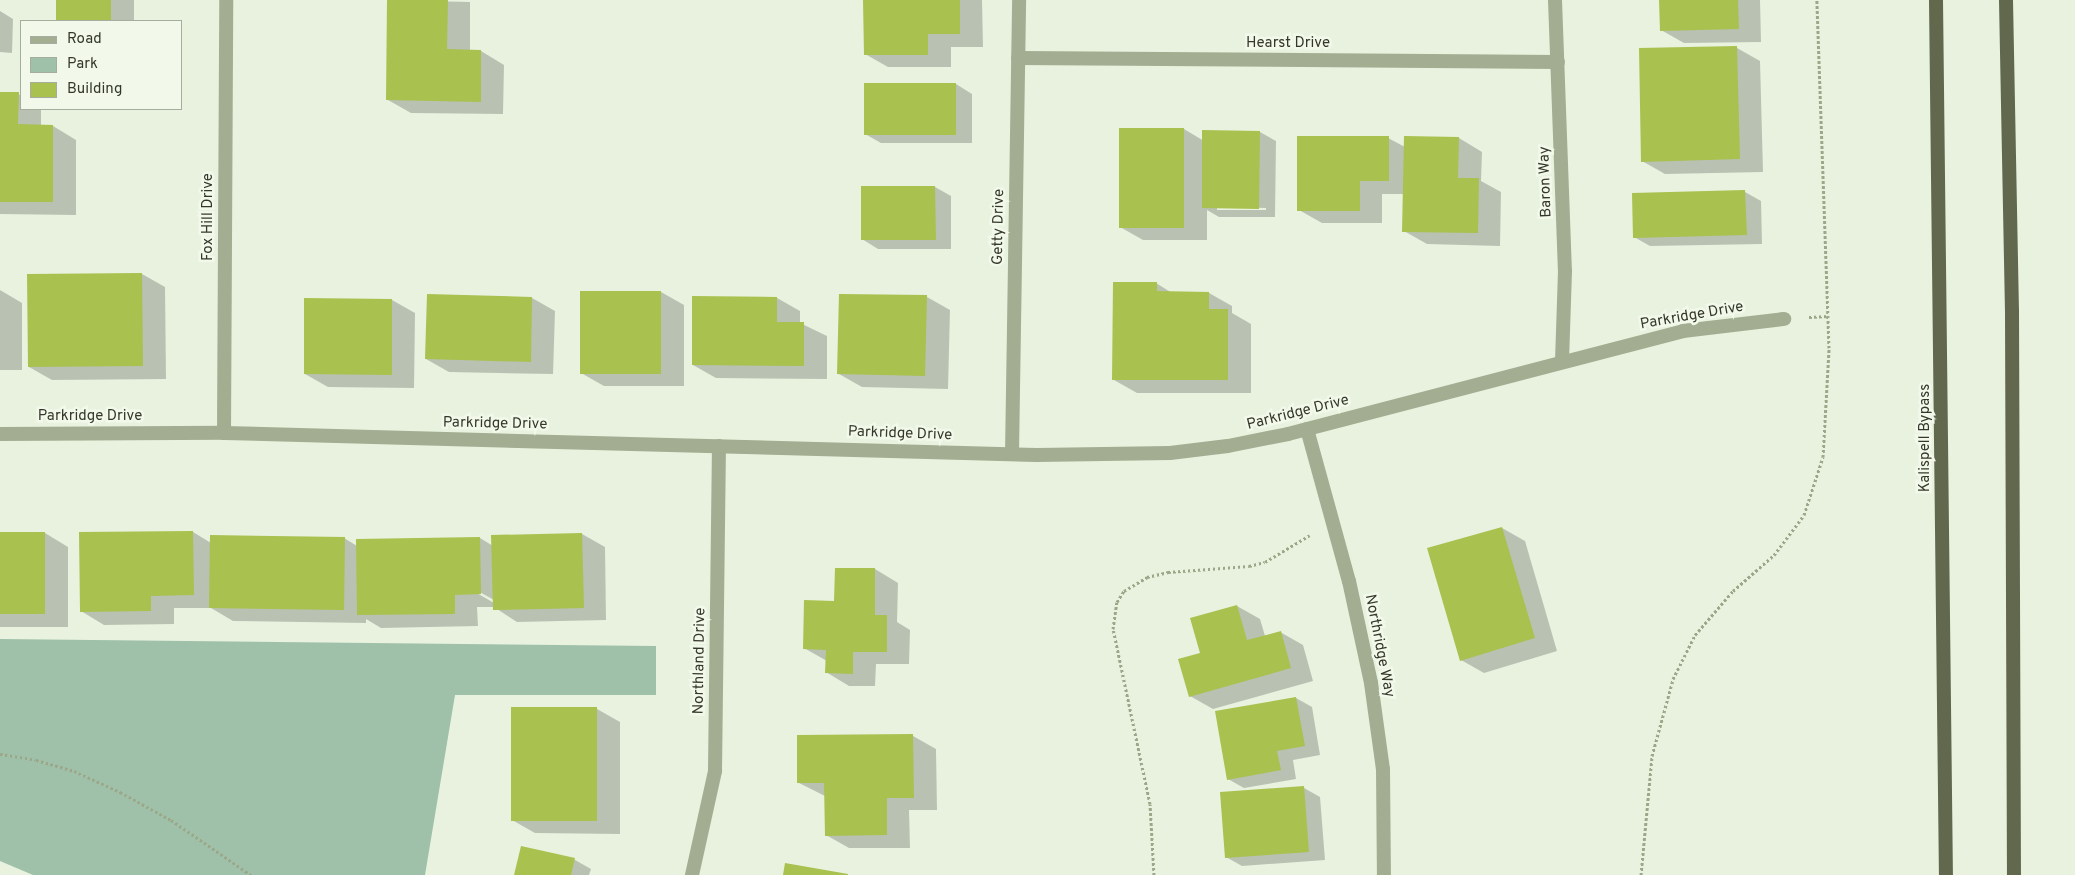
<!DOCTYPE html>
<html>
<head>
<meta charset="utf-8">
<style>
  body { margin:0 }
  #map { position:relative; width:2075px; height:875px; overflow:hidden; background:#e8f2df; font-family:Overpass,sans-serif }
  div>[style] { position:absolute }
  .green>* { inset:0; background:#9fc1a9 }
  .shadow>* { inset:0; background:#0003 }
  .building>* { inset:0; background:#a9c14e }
  .path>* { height:3px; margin-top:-1.5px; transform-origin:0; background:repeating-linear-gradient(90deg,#9ba788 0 2.5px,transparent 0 5px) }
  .minor>* { height:14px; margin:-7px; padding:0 7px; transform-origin:7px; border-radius:7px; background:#a2ad91 }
  .trunk>* { height:14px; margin:-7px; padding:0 7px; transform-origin:7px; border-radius:7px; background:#61684e }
  span { translate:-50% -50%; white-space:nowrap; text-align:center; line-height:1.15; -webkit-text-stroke:5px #f2f9eb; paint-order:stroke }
  .street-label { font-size:15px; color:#34382a }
  .legend { position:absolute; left:20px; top:20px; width:162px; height:90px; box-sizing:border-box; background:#f2f9eb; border:1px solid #a6ac9e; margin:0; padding:6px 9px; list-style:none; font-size:15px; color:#34382a }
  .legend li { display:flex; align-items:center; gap:10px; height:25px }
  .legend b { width:25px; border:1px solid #a6ac9e }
</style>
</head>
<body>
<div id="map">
  <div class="green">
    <i style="clip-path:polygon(0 639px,656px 646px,656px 695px,455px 695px,425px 875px,33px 875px,0 861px)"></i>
  </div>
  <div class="shadow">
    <i style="clip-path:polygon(58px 0,134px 0,134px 21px,58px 21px)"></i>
    <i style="clip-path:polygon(388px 0,470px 2px,470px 51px,481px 51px,504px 65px,503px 114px,411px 113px,388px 100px)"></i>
    <i style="clip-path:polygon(865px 0,982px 0,983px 47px,951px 47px,951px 67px,888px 67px,865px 54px)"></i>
    <i style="clip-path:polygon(1660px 0,1760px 0,1761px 42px,1684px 43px,1661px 30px)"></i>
    <i style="clip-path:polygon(0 11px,13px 19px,12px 53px,0 52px)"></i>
    <i style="clip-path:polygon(1737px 48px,1760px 61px,1763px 172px,1665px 174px,1642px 161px,1640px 49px)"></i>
    <i style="clip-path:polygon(865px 84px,956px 84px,972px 94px,972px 143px,881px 143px,865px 134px)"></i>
    <i style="clip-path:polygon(0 93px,21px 95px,21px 109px,41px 109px,41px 126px,53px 126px,76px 140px,76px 215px,0 214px)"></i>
    <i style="clip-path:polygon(evenodd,1120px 129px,1184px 129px,1204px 141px,1260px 132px,1276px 141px,1275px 217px,1219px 217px,1207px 210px,1207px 240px,1143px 240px,1120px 227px,1120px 129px,1217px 207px,1266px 208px,1266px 210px,1217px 210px,1217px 207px)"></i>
    <i style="clip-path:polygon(1388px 138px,1405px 147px,1459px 138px,1482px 152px,1481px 181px,1501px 192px,1500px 246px,1427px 244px,1404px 231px,1404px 194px,1382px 194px,1382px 223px,1322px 223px,1299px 210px)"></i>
    <i style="clip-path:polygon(935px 187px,951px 196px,951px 249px,878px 249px,862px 239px)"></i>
    <i style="clip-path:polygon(1745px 192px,1761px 201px,1762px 244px,1650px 246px,1634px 237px,1633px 194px)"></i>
    <i style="clip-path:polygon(142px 274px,165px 287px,166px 379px,52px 380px,29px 367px)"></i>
    <i style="clip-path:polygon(1156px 283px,1172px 293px,1209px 293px,1232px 306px,1232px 313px,1251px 324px,1251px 393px,1137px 393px,1114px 380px)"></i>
    <i style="clip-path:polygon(0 290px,22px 303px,22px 370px,0 370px)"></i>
    <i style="clip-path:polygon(581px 292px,661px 292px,684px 305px,684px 386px,604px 386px,581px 373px)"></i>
    <i style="clip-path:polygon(428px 295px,532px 298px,555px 311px,553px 374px,449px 372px,426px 359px)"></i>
    <i style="clip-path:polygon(927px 297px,950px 310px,948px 389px,862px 387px,839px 374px)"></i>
    <i style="clip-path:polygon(777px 298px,800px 311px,800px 323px,827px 336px,827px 379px,716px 378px,693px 365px)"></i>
    <i style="clip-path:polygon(392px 300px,415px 313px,414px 388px,328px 387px,305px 374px)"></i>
    <i style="clip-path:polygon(1502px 528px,1525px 541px,1557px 651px,1484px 673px,1461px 660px)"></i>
    <i style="clip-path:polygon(evenodd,193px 532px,211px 543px,344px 538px,357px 546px,480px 538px,493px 546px,582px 534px,605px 547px,606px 620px,517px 622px,494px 607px,477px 607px,478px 626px,381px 628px,366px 619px,366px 623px,233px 621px,211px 608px,174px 608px,174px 624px,104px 625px,81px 611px,193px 532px,476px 590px,494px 600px,494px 603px,475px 592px,476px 590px)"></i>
    <i style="clip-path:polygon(0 533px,45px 533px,68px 547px,68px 627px,0 627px)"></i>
    <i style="clip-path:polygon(836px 569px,875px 569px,898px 583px,897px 622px,910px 630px,909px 664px,876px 664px,875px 686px,849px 686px,826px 672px,827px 661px,804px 648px,835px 602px)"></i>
    <i style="clip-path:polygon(1237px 606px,1260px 619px,1265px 636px,1280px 632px,1303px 645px,1313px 681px,1213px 709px,1190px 696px,1202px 654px)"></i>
    <i style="clip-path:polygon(1296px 698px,1312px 707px,1320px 755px,1293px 760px,1296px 779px,1244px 788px,1228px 779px)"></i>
    <i style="clip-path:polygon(597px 709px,620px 722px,620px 834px,535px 833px,512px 820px)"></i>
    <i style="clip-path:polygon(913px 736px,936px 749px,937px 810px,909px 810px,910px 848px,849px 848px,826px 835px,825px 796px,799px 783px,798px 737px)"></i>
    <i style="clip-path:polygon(1304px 788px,1320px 797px,1325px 860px,1242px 866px,1226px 857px)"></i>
    <i style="clip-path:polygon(522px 847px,575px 860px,591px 869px,589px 875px,515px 875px)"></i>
  </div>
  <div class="building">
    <i style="clip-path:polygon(56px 0,111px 0,111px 21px,56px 21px)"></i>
    <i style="clip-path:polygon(387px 0,448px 0,447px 49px,481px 50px,481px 102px,386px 100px)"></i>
    <i style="clip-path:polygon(863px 0,960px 0,960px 34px,928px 34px,928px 55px,864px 55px)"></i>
    <i style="clip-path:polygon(1659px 0,1738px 0,1739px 29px,1660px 31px)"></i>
    <i style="clip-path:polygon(1737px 46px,1740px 159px,1641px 162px,1639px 48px)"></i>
    <i style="clip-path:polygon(864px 83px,956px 83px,956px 135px,864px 135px)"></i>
    <i style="clip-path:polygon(0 92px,19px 92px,18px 124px,53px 125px,53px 202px,0 202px)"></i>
    <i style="clip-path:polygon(1119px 128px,1184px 128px,1184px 228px,1119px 228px)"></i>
    <i style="clip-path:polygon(1202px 130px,1260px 131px,1259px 209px,1202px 208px)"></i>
    <i style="clip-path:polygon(1297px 136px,1389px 136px,1389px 181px,1360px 181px,1360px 211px,1297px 211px)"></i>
    <i style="clip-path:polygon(1404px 136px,1459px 137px,1458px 178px,1479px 178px,1478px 233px,1402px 232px)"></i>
    <i style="clip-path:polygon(861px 186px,935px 186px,936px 240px,861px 240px)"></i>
    <i style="clip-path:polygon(1745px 190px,1747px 235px,1633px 238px,1632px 193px)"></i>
    <i style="clip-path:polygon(142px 273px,143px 366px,28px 367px,27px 274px)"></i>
    <i style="clip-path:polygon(1113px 282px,1157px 282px,1157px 291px,1209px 292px,1209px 309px,1228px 309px,1228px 380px,1112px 380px)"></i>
    <i style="clip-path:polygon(580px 291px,661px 291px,661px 374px,580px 374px)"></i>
    <i style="clip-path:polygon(427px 294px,532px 297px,531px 362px,425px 359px)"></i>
    <i style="clip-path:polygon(839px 294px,927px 295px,925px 376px,837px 374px)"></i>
    <i style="clip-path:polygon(692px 296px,777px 297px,777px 322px,804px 322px,804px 366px,692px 365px)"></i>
    <i style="clip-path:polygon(304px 298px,392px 299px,392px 375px,304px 374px)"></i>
    <i style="clip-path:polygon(1502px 527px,1535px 638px,1460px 661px,1427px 548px)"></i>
    <i style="clip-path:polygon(193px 531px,194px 595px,151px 596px,151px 611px,80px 612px,79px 532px)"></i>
    <i style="clip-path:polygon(0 532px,45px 532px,45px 614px,0 614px)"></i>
    <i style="clip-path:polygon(582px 533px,584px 608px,493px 610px,491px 535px)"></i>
    <i style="clip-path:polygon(210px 535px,345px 537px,344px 610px,209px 608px)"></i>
    <i style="clip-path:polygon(480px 537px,481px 594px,455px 595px,455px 614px,357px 615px,356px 539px)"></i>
    <i style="clip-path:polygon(835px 568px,875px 568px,875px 615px,887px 615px,887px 652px,853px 652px,853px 674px,825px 673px,826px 650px,803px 649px,804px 600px,834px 601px)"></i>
    <i style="clip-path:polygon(1237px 605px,1247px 640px,1281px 631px,1291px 668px,1189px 697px,1178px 659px,1200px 653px,1190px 618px)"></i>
    <i style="clip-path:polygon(1296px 697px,1305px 746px,1277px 751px,1281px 770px,1227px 780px,1215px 711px)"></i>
    <i style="clip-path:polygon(511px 707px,597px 707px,597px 821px,511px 821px)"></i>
    <i style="clip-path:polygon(913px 734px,914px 798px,887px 798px,887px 835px,825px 836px,824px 783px,797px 783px,797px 735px)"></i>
    <i style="clip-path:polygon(1304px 786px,1309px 852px,1225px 858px,1220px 792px)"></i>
    <i style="clip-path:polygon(521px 846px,575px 858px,571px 875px,514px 875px)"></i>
    <i style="clip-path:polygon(785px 863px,848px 874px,848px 875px,783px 875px)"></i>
  </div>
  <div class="path">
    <i style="left:1809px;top:317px;width:19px;rotate:-3deg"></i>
    <i style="left:0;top:754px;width:36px;rotate:9deg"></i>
    <i style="left:36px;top:760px;width:40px;rotate:16deg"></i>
    <i style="left:74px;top:771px;width:51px;rotate:24.5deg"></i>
    <i style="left:120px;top:792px;width:58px;rotate:28.8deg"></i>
    <i style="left:171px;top:820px;width:97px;rotate:34.5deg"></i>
    <i style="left:1154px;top:875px;width:71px;rotate:-93.2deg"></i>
    <i style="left:1150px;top:804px;width:179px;rotate:-101.9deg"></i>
    <i style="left:1113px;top:629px;width:27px;rotate:-82deg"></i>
    <i style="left:1117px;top:602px;width:13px;rotate:-58deg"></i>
    <i style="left:1124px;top:591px;width:27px;rotate:-31deg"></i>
    <i style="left:1147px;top:577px;width:22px;rotate:-13deg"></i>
    <i style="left:1168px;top:572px;width:81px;rotate:-4.2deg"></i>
    <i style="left:1249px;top:566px;width:16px;rotate:-14deg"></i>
    <i style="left:1265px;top:562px;width:52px;rotate:-31deg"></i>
    <i style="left:1641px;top:875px;width:120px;rotate:-84.7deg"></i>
    <i style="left:1652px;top:756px;width:80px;rotate:-74.7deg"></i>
    <i style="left:1673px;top:679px;width:49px;rotate:-63.4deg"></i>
    <i style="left:1695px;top:635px;width:58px;rotate:-49.2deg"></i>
    <i style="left:1733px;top:591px;width:55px;rotate:-41.3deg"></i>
    <i style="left:1774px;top:555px;width:50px;rotate:-53.1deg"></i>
    <i style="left:1804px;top:515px;width:61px;rotate:-71.9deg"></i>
    <i style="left:1823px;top:457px;width:109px;rotate:-86.8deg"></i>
    <i style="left:1829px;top:348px;width:348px;rotate:-92deg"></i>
  </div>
  <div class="minor">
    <i style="left:1555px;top:0;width:271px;rotate:87.9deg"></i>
    <i style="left:1565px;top:271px;width:91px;rotate:91.9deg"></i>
    <i style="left:1018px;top:58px;width:540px;rotate:0.42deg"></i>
    <i style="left:1307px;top:429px;width:158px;rotate:74.6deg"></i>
    <i style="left:1349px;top:581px;width:104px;rotate:77.8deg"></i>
    <i style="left:1371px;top:683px;width:87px;rotate:82.1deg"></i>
    <i style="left:1383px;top:769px;width:106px;rotate:89.5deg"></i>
    <i style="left:224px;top:433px;width:433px;rotate:-89.7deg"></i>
    <i style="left:0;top:434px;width:224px;rotate:-0.3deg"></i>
    <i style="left:224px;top:433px;width:813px;rotate:1.55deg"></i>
    <i style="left:1037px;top:455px;width:133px;rotate:-0.9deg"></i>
    <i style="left:1170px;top:453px;width:58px;rotate:-6.9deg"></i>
    <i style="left:1228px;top:446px;width:61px;rotate:-11.3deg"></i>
    <i style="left:1288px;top:434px;width:408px;rotate:-14.6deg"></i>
    <i style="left:1683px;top:331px;width:102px;rotate:-6.8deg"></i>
    <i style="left:1012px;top:454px;width:454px;rotate:-89.1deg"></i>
    <i style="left:692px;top:875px;width:107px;rotate:-77.5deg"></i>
    <i style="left:715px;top:771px;width:325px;rotate:-89.3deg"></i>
  </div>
  <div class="trunk">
    <i style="left:1936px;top:0;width:875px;rotate:89.35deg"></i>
    <i style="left:2006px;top:0;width:311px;rotate:88.9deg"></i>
    <i style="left:2012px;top:311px;width:564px;rotate:89.8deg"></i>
  </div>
  <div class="street-label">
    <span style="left:1288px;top:44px">Hearst Drive</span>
    <span style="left:1546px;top:182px;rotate:-92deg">Baron Way</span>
    <span style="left:209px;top:217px;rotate:-90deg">Fox Hill Drive</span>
    <span style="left:999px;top:227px;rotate:-89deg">Getty Drive</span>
    <span style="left:1692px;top:316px;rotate:-10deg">Parkridge Drive</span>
    <span style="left:1298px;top:413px;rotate:-14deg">Parkridge Drive</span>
    <span style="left:90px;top:417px">Parkridge Drive</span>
    <span style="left:495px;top:424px;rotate:1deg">Parkridge Drive</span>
    <span style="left:900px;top:434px;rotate:2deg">Parkridge Drive</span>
    <span style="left:1926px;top:438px;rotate:-90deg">Kalispell Bypass</span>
    <span style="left:1379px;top:646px;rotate:79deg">Northridge Way</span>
    <span style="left:700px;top:661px;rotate:-89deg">Northland Drive</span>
  </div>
  <ul class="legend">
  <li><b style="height:6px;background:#a2ad91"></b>Road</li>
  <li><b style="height:14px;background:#9fc1a9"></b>Park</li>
  <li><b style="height:14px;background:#a9c14e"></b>Building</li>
  </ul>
</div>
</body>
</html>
